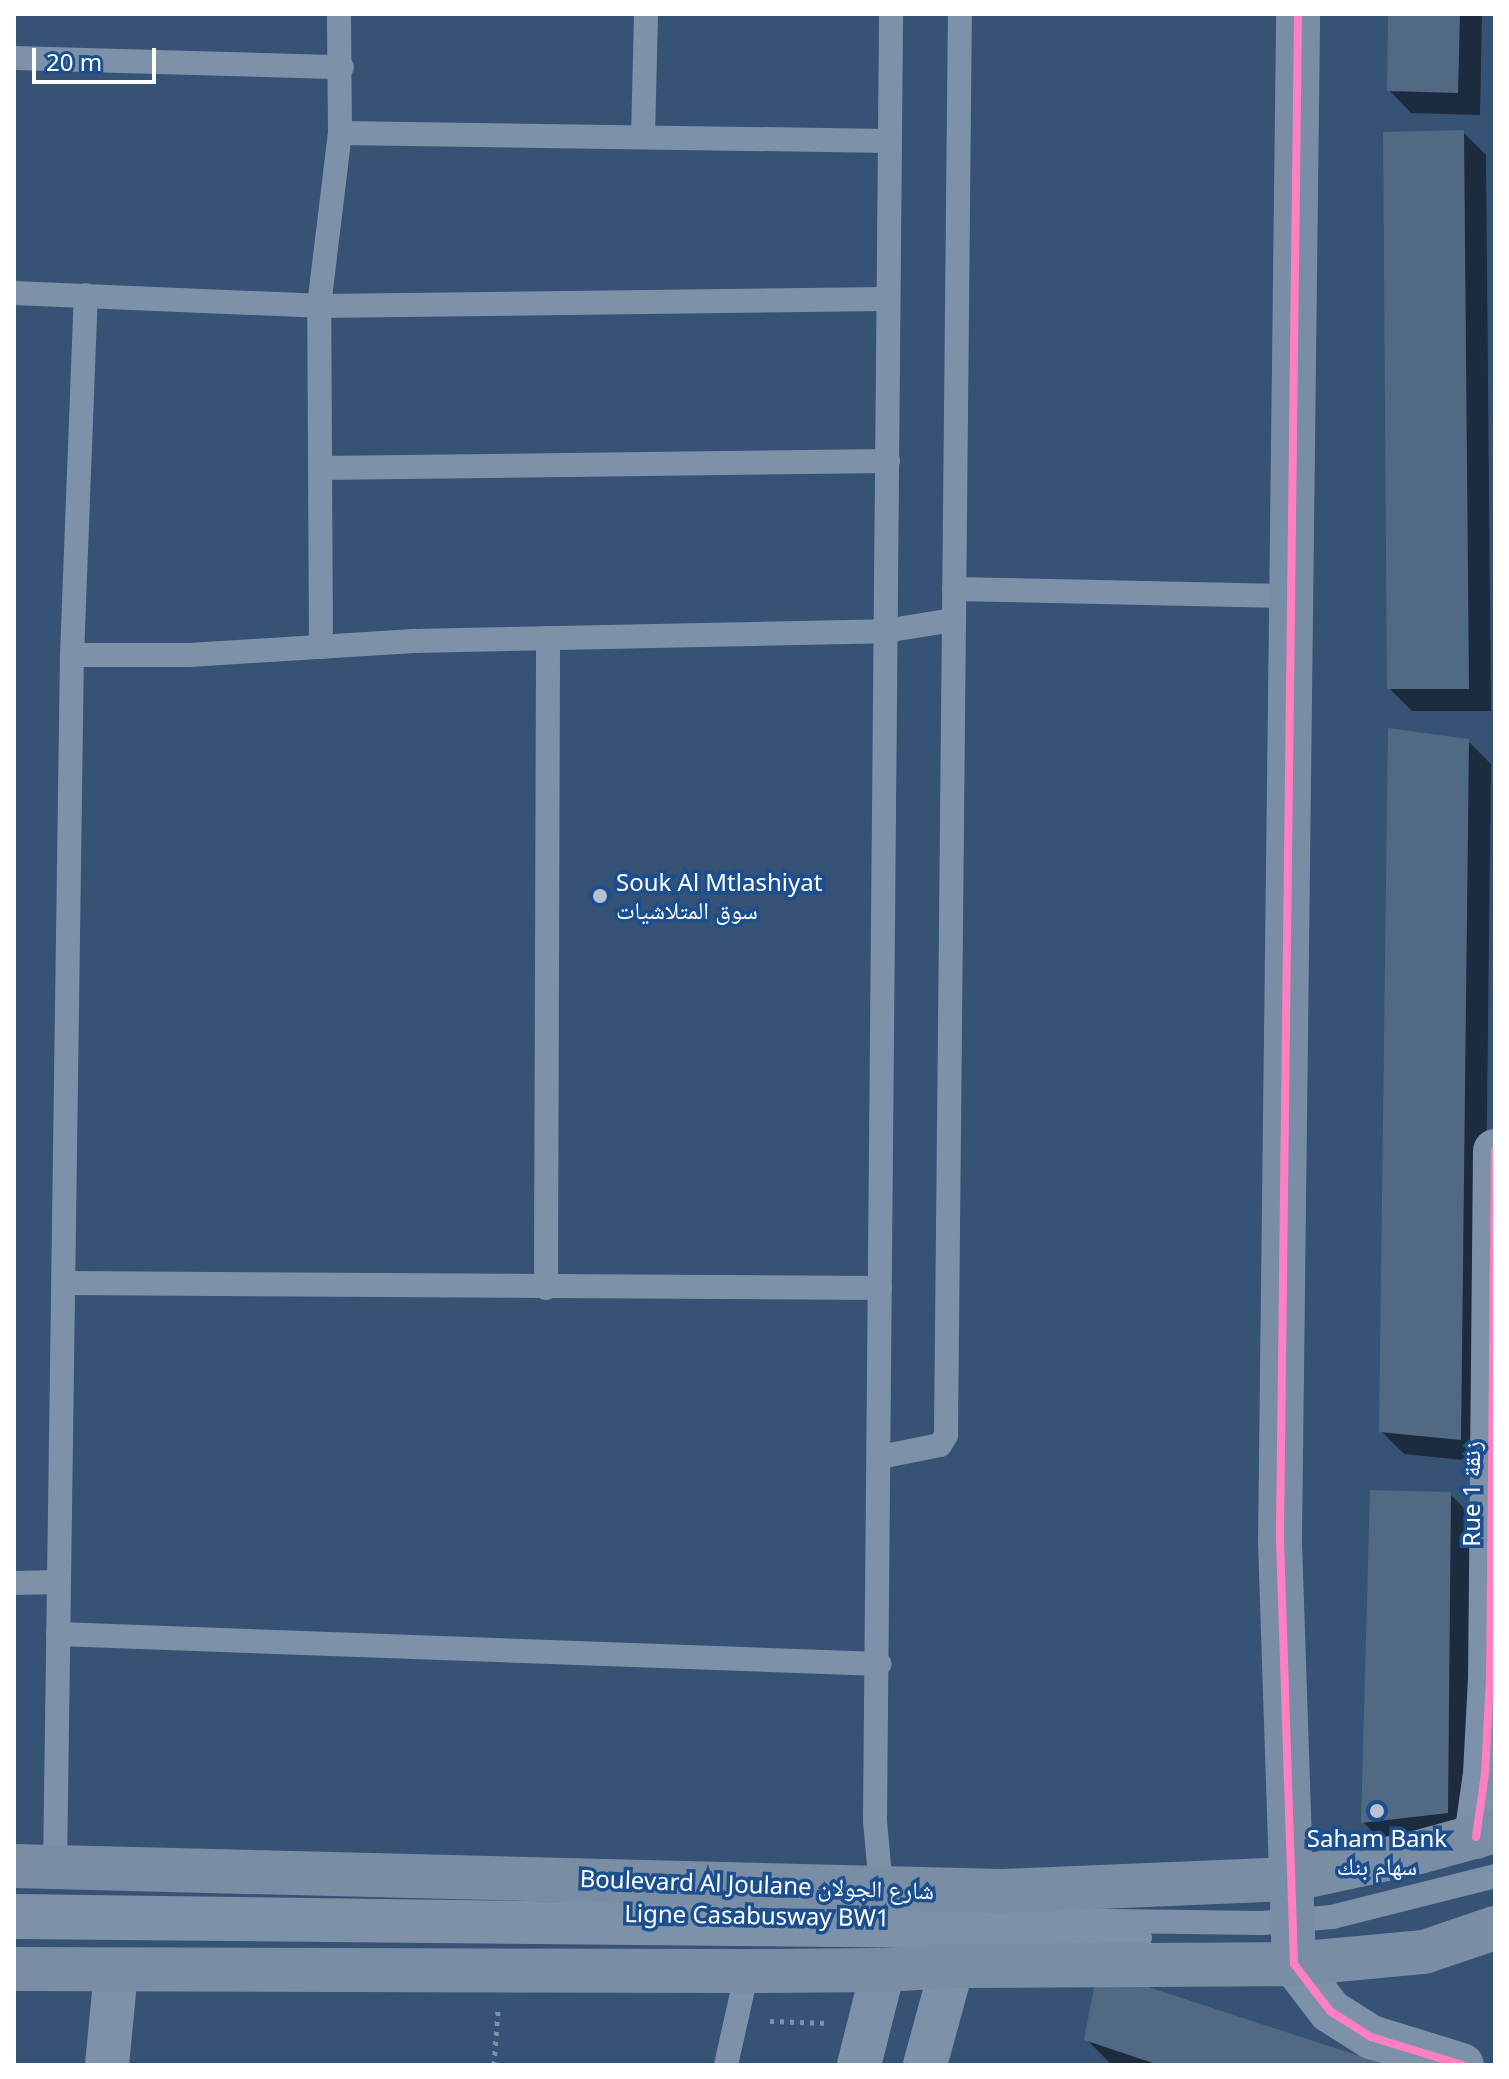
<!DOCTYPE html>
<html>
<head>
<meta charset="utf-8">
<style>
  body { margin:0 }
  #map { position:relative; width:1509px; height:2079px; overflow:hidden; background:#365274; font-family:"Noto Sans","Noto Naskh Arabic",sans-serif }
  div>[style] { position:absolute }
  .shadow>* { inset:0; background:#0007 }
  .building>* { inset:0; background:#526984 }
  .path>* { height:5px; margin-top:-2.5px; transform-origin:0; background:repeating-linear-gradient(90deg,#7d92a8 0 4px,transparent 0 10px) }
  .lane>* { height:24px; margin:-12px; padding:0 12px; transform-origin:12px; border-radius:12px; background:#7d92a8 }
  .street>* { height:44px; margin:-22px; padding:0 22px; transform-origin:22px; border-radius:22px; background:#7d92a8 }
  .secondary>* { height:44px; margin:-22px; padding:0 22px; transform-origin:22px; border-radius:22px; background:#798da4 }
  .cycleway>* { height:8px; margin:-4px; padding:0 4px; transform-origin:4px; border-radius:4px; background:#ff80c0 }
  .dots>* { width:22px; height:22px; translate:-50% -50%; box-sizing:border-box; border:4px solid #1b4f8f; border-radius:50% }
  span { translate:-50% -50%; white-space:nowrap; text-align:center; line-height:1.15; -webkit-text-stroke:7px #1b4f8f; paint-order:stroke }
  .poi-label { font-size:24px; color:#fff }
  .left { translate:0 -50%; text-align:left }
  .street-label { font-size:24px; color:#fff }
  .frame { position:absolute; inset:0; border:16px solid #fff; pointer-events:none }
  .scale { position:absolute; left:32px; top:48px; width:124px; height:36px; box-sizing:border-box; border:4px solid #fff; border-top:0; padding-left:10px; font-size:24px; line-height:28px; white-space:nowrap; color:#fff; -webkit-text-stroke:6px #1b4f8f; paint-order:stroke }
</style>
</head>
<body>
<div id="map">
  <div class="shadow">
    <i style="clip-path:polygon(1390px 14px,1482px 14px,1480px 115px,1411px 113px,1389px 90px)"></i>
    <i style="clip-path:polygon(1463px 132px,1486px 155px,1491px 711px,1412px 711px,1389px 688px)"></i>
    <i style="clip-path:polygon(1468px 741px,1491px 764px,1483px 1462px,1404px 1454px,1381px 1431px)"></i>
    <i style="clip-path:polygon(1450px 1494px,1473px 1517px,1470px 1835px,1385px 1845px,1363px 1822px)"></i>
    <i style="clip-path:polygon(1086px 2039px,1380px 2065px,1118px 2065px,1109px 2062px)"></i>
  </div>
  <div class="building">
    <i style="clip-path:polygon(1388px 14px,1460px 14px,1458px 93px,1387px 91px)"></i>
    <i style="clip-path:polygon(1464px 130px,1469px 689px,1387px 689px,1383px 132px)"></i>
    <i style="clip-path:polygon(1388px 728px,1469px 739px,1461px 1440px,1379px 1432px)"></i>
    <i style="clip-path:polygon(1370px 1490px,1451px 1492px,1448px 1813px,1361px 1823px)"></i>
    <i style="clip-path:polygon(1139px 1984px,1384px 2064px,1384px 2065px,1159px 2065px,1084px 2040px,1094px 1987px)"></i>
  </div>
  <div class="path">
    <i style="left:770px;top:2021px;width:58px;rotate:2deg"></i>
    <i style="left:494px;top:2065px;width:55px;rotate:-85.8deg"></i>
  </div>
  <div class="lane">
    <i style="left:14px;top:58px;width:328px;rotate:1.6deg"></i>
    <i style="left:340px;top:133px;width:549px;rotate:0.83deg"></i>
    <i style="left:643px;top:137px;width:123px;rotate:-88.6deg"></i>
    <i style="left:14px;top:293px;width:305px;rotate:2.4deg"></i>
    <i style="left:319px;top:306px;width:174px;rotate:-83.1deg"></i>
    <i style="left:340px;top:133px;width:119px;rotate:-90.5deg"></i>
    <i style="left:320px;top:468px;width:568px;rotate:-0.71deg"></i>
    <i style="left:954px;top:589px;width:336px;rotate:1.2deg"></i>
    <i style="left:321px;top:647px;width:341px;rotate:-90.3deg"></i>
    <i style="left:319px;top:306px;width:567px;rotate:-0.71deg"></i>
    <i style="left:72px;top:655px;width:118px"></i>
    <i style="left:190px;top:655px;width:224px;rotate:-3.6deg"></i>
    <i style="left:414px;top:641px;width:471px;rotate:-1.2deg"></i>
    <i style="left:885px;top:631px;width:70px;rotate:-9.1deg"></i>
    <i style="left:65px;top:1283px;width:815px;rotate:0.35deg"></i>
    <i style="left:546px;top:1288px;width:650px;rotate:-89.82deg"></i>
    <i style="left:880px;top:1457px;width:61px;rotate:-11.3deg"></i>
    <i style="left:940px;top:1445px;width:12px;rotate:-59deg"></i>
    <i style="left:946px;top:1435px;width:1421px;rotate:-89.44deg"></i>
    <i style="left:14px;top:1583px;width:45px;rotate:-1.3deg"></i>
    <i style="left:58px;top:1634px;width:822px;rotate:2.09deg"></i>
    <i style="left:55px;top:1868px;width:1213px;rotate:-89.2deg"></i>
    <i style="left:72px;top:655px;width:360px;rotate:-87.8deg"></i>
    <i style="left:881px;top:1887px;width:66px;rotate:-95.2deg"></i>
    <i style="left:875px;top:1821px;width:1807px;rotate:-89.49deg"></i>
    <i style="left:14px;top:1906px;width:1248px;rotate:0.78deg"></i>
    <i style="left:1262px;top:1923px;width:70px;rotate:-4.9deg"></i>
    <i style="left:1332px;top:1917px;width:168px;rotate:-14.1deg"></i>
    <i style="left:14px;top:1927px;width:1126px;rotate:0.56deg"></i>
    <i style="left:726px;top:2065px;width:96px;rotate:-77.4deg"></i>
  </div>
  <div class="street">
    <i style="left:1476px;top:1837px;width:64px;rotate:-81.9deg"></i>
    <i style="left:1485px;top:1774px;width:94px;rotate:-87deg"></i>
    <i style="left:1490px;top:1680px;width:529px;rotate:-89.46deg"></i>
    <i style="left:1294px;top:1964px;width:59px;rotate:52.5deg"></i>
    <i style="left:1330px;top:2011px;width:49px;rotate:32.4deg"></i>
    <i style="left:1371px;top:2037px;width:95px;rotate:17.1deg"></i>
    <i style="left:107px;top:2065px;width:94px;rotate:-84.5deg"></i>
    <i style="left:859px;top:2065px;width:98px;rotate:-75.8deg"></i>
    <i style="left:925px;top:2065px;width:103px;rotate:-74.7deg"></i>
  </div>
  <div class="secondary">
    <i style="left:14px;top:1866px;width:988px;rotate:1.45deg"></i>
    <i style="left:1002px;top:1891px;width:292px;rotate:-2.4deg"></i>
    <i style="left:1294px;top:1879px;width:128px;rotate:-12.2deg"></i>
    <i style="left:1419px;top:1852px;width:79px;rotate:-15.4deg"></i>
    <i style="left:1294px;top:1964px;width:423px;rotate:-91.9deg"></i>
    <i style="left:1280px;top:1541px;width:1527px;rotate:-89.32deg"></i>
    <i style="left:14px;top:1969px;width:733px;rotate:0.16deg"></i>
    <i style="left:747px;top:1971px;width:136px;rotate:-0.4deg"></i>
    <i style="left:883px;top:1970px;width:69px;rotate:-3.3deg"></i>
    <i style="left:952px;top:1966px;width:342px;rotate:-0.3deg"></i>
    <i style="left:1294px;top:1964px;width:131px;rotate:-5.3deg"></i>
    <i style="left:1424px;top:1952px;width:75px;rotate:-18.7deg"></i>
  </div>
  <div class="cycleway">
    <i style="left:1298px;top:14px;width:1527px;rotate:90.68deg"></i>
    <i style="left:1280px;top:1541px;width:423px;rotate:88.1deg"></i>
    <i style="left:1294px;top:1964px;width:59px;rotate:52.5deg"></i>
    <i style="left:1330px;top:2011px;width:49px;rotate:32.4deg"></i>
    <i style="left:1371px;top:2037px;width:95px;rotate:17.1deg"></i>
    <i style="left:1476px;top:1837px;width:64px;rotate:-81.9deg"></i>
    <i style="left:1485px;top:1774px;width:94px;rotate:-87deg"></i>
    <i style="left:1490px;top:1680px;width:529px;rotate:-89.46deg"></i>
  </div>
  <div class="dots">
    <i style="left:600px;top:896px;background:#b9c2ce"></i>
    <i style="left:1377px;top:1811px;background:#b9c2ce"></i>
  </div>
  <div class="poi-label">
    <span class="left" style="left:616px;top:896px">Souk Al Mtlashiyat<br>سوق المتلاشيات</span>
    <span style="left:1377px;top:1852px">Saham Bank<br>سهام بنك</span>
  </div>
  <div class="street-label">
    <span style="left:1471px;top:1494px;rotate:-90deg">Rue 1 زنقة</span>
    <span style="left:757px;top:1884px;rotate:2deg">Boulevard Al Joulane شارع الجولان</span>
    <span style="left:757px;top:1915px;rotate:1deg">Ligne Casabusway BW1</span>
  </div>
  <div class="frame"></div>
  <div class="scale">20 m</div>
</div>
</body>
</html>
